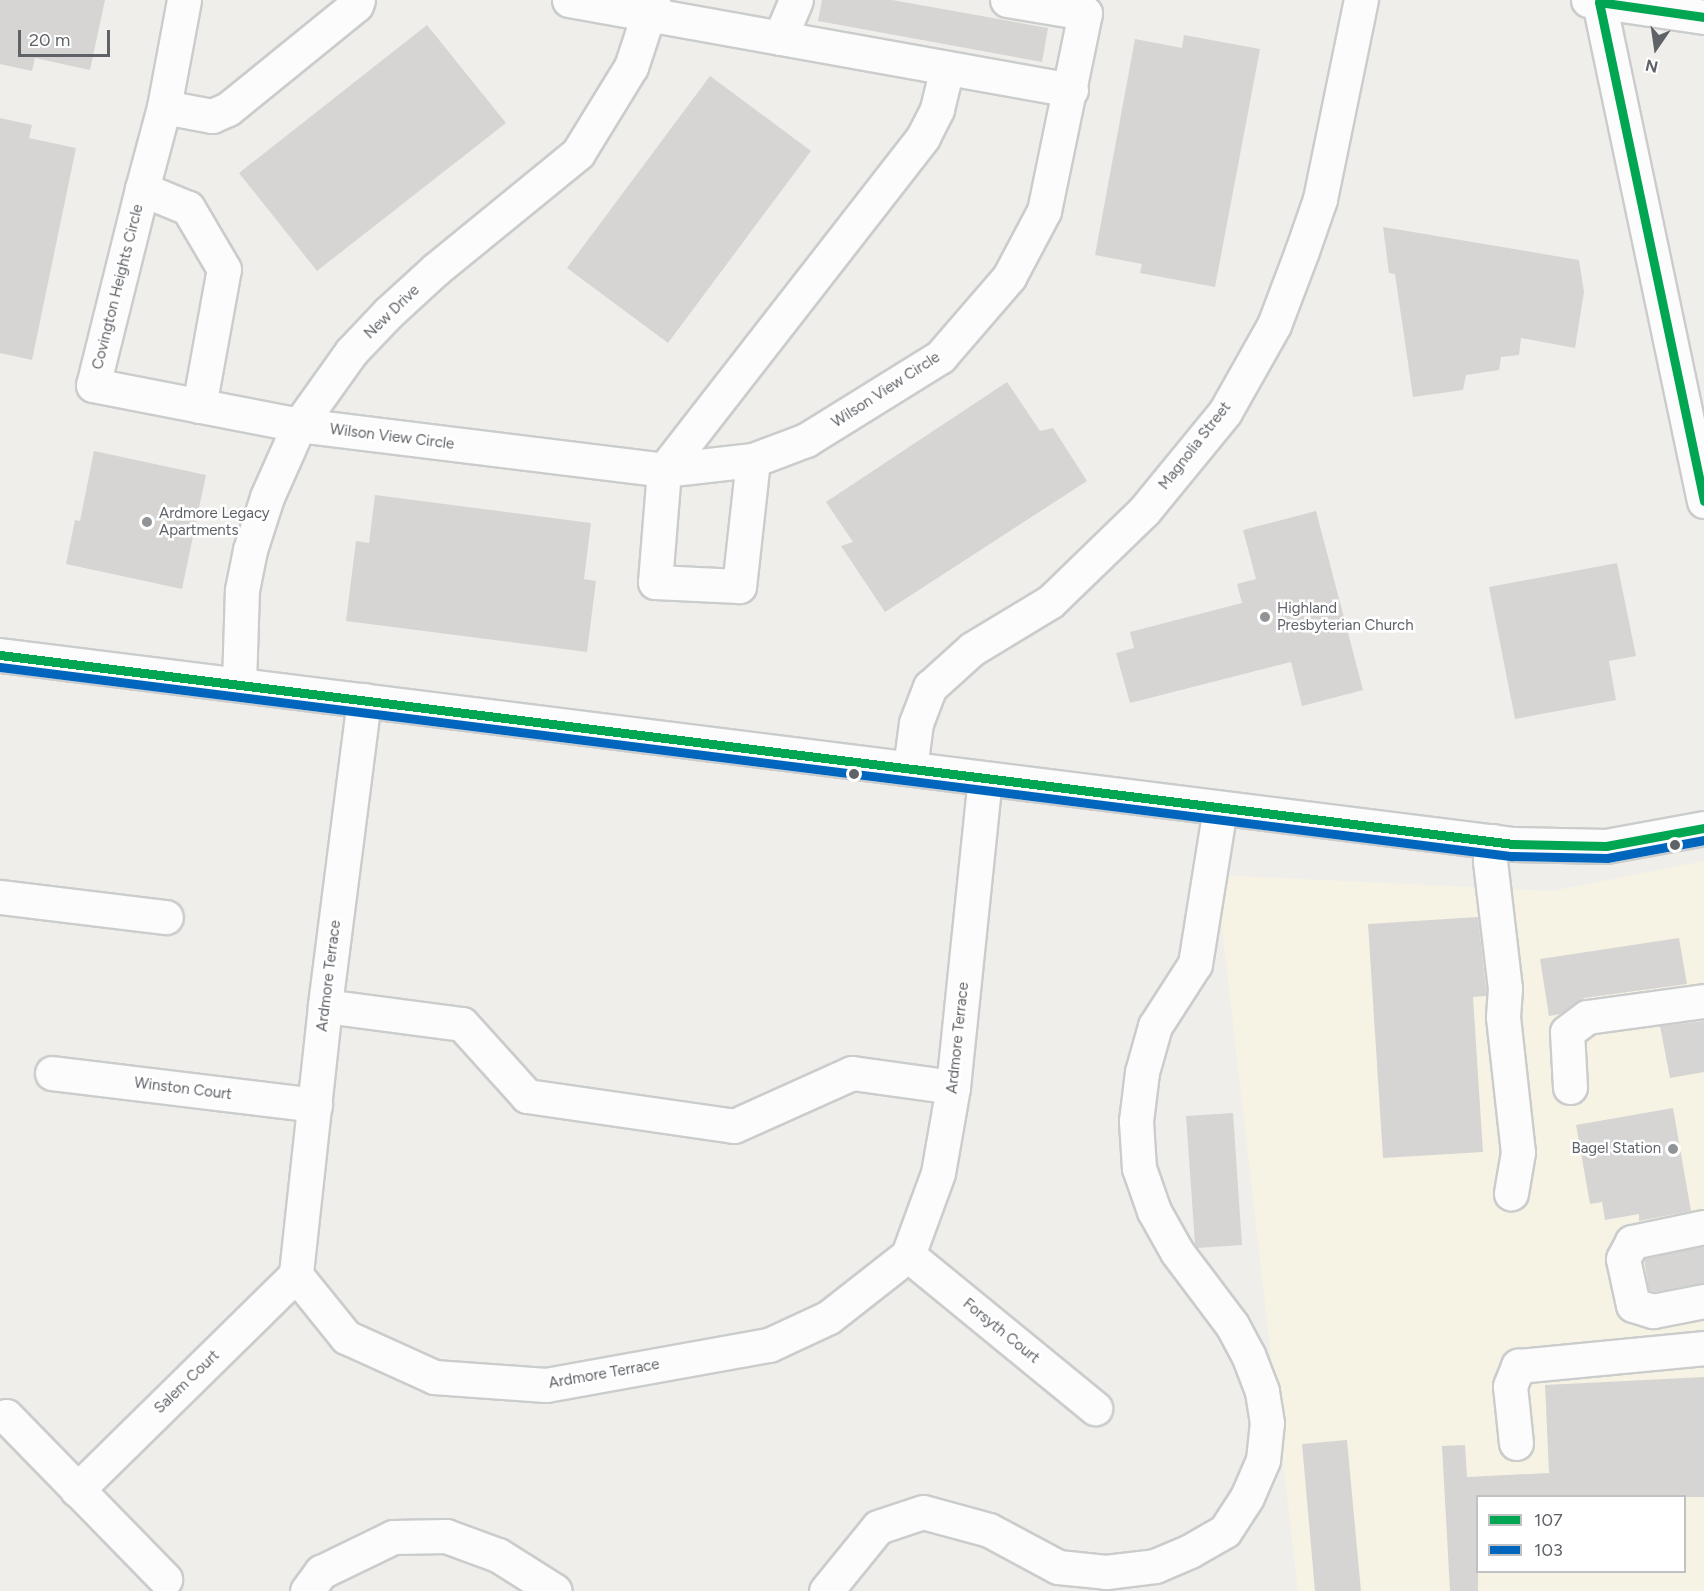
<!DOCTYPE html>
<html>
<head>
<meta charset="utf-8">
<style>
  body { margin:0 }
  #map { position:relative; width:1704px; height:1591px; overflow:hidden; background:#efeeea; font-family:Figtree,sans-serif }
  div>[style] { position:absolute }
  .commercial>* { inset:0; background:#f7f3e4 }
  .building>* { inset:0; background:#d6d5d3 }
  .roads { filter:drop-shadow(2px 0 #cbcccc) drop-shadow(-2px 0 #cbcccc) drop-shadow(0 2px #cbcccc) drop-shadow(0 -2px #cbcccc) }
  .minor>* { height:33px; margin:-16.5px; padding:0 16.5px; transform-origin:16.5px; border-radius:16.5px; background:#fdfcfc }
  .bus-1>* { height:9px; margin:-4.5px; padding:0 4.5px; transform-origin:4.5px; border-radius:4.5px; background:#00a651 }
  .bus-2>* { height:9px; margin:-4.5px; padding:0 4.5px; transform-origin:4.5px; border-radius:4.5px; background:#0065bd }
  .dots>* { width:16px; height:16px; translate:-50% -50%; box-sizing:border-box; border:3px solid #fff; border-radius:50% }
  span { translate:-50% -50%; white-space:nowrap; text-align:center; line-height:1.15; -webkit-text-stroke:5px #fff; paint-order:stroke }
  .street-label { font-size:15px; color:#5f6368 }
  .poi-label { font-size:15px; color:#5f6368 }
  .left { translate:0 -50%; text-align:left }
  .right { translate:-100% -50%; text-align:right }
  .legend { position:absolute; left:1476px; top:1495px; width:210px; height:78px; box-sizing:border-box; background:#fff; border:2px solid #bfc1c3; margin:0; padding:8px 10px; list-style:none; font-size:18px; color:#5f6368 }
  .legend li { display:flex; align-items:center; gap:12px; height:30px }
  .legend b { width:30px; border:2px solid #bfc1c3 }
  .north { position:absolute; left:1626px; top:18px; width:60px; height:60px; -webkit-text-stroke:4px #fff; paint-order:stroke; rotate:193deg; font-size:16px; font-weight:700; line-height:24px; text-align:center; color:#5f6368 }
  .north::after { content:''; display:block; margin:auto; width:21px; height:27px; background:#5f6368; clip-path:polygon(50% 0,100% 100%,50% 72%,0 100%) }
  .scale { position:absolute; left:18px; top:30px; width:92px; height:27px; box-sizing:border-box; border:3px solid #5f6368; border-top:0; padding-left:8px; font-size:18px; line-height:21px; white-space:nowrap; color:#5f6368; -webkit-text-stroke:4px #fff; paint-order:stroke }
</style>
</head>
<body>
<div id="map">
  <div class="commercial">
    <i style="clip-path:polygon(evenodd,1704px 861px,1704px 1591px,1298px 1591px,1216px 875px,1552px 891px,1704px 861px,1478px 1496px,1684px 1496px,1684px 1572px,1478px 1572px,1478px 1496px)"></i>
  </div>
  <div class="building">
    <i style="clip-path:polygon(0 0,105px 0,90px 70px,35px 58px,32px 71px,0 64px)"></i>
    <i style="clip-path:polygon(822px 0,892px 0,1048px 28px,1042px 62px,818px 21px)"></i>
    <i style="clip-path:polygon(427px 25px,506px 123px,317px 271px,239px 173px)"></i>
    <i style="clip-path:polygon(1184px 35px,1260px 49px,1215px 287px,1140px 273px,1142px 264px,1095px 255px,1135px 39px,1182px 48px)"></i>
    <i style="clip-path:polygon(710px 76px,811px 151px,668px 343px,567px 268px)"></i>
    <i style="clip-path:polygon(0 118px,32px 125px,29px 138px,76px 148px,32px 360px,0 353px)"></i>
    <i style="clip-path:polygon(1383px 227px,1579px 260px,1584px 292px,1575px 348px,1521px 338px,1519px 355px,1501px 357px,1499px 370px,1466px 375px,1463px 390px,1413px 397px,1395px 274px,1389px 273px)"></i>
    <i style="clip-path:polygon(1007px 382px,1040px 431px,1053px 428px,1087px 481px,885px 612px,841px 546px,853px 542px,826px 502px)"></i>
    <i style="clip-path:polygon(94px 451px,206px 475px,182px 589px,66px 564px,75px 520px,80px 521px)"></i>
    <i style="clip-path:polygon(375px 495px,591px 523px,584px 579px,596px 581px,587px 652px,346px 621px,356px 541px,369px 543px)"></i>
    <i style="clip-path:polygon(1316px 511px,1363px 690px,1302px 706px,1291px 662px,1130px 703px,1116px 653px,1134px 648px,1130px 632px,1242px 603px,1237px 584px,1256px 579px,1243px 530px)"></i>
    <i style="clip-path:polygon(1617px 563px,1636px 656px,1609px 661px,1616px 700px,1515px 719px,1489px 587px)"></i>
    <i style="clip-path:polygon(1478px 917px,1486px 988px,1486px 996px,1473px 997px,1483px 1152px,1383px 1158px,1368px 924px)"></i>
    <i style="clip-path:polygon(1679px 938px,1687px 984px,1584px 998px,1560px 1014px,1549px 1016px,1540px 959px)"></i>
    <i style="clip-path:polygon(1704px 1021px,1704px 1072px,1670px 1078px,1660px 1026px)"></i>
    <i style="clip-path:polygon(1673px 1108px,1691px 1211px,1639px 1221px,1639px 1214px,1605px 1220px,1602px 1202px,1590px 1204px,1576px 1125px)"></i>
    <i style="clip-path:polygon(1233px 1113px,1242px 1245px,1197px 1248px,1195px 1244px,1186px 1116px)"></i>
    <i style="clip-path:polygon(1704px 1246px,1704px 1283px,1654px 1292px,1649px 1290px,1644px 1259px)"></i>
    <i style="clip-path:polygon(1704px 1377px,1704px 1497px,1478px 1497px,1478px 1591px,1450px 1591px,1442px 1446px,1465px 1445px,1467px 1477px,1549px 1473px,1545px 1385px)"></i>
    <i style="clip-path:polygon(1347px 1440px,1361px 1591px,1315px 1591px,1302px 1444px)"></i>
  </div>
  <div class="roads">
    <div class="minor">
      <i style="left:569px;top:0;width:510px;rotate:10.16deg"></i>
      <i style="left:1588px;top:0;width:117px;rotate:8.3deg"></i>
      <i style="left:1599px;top:2px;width:510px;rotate:78.12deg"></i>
      <i style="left:780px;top:38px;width:41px;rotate:-67.2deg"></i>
      <i style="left:164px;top:107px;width:49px;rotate:10.6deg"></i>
      <i style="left:212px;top:116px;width:17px;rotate:-24deg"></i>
      <i style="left:228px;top:109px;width:165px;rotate:-39.1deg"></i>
      <i style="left:356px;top:5px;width:5px;rotate:-68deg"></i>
      <i style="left:142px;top:189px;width:85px;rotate:-75deg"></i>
      <i style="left:164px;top:107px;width:109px;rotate:-79.4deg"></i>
      <i style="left:199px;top:406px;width:139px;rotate:-79.7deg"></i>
      <i style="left:224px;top:269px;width:71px;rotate:-120.5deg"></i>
      <i style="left:188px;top:208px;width:50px;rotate:-157.6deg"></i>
      <i style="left:142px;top:189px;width:202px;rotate:104deg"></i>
      <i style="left:93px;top:385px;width:210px;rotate:11deg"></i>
      <i style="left:299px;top:425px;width:368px;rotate:7deg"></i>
      <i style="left:664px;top:470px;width:90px;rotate:-6.4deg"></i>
      <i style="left:753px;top:460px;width:57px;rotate:-20.7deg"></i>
      <i style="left:806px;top:440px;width:158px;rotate:-31.8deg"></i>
      <i style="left:940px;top:357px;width:106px;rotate:-49.2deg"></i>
      <i style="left:1009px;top:277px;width:75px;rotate:-62.1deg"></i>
      <i style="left:1044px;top:211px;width:202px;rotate:-78.3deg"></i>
      <i style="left:1085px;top:13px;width:79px;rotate:-170.5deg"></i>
      <i style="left:753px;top:460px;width:127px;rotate:96.3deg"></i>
      <i style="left:739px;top:586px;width:84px;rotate:-177.3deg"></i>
      <i style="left:655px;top:582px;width:112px;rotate:-85.4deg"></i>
      <i style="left:664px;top:470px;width:422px;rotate:-52.1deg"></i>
      <i style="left:923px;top:137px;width:31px;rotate:-63deg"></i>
      <i style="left:937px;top:109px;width:42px;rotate:-76.3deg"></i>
      <i style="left:0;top:655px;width:1525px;rotate:7.12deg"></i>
      <i style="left:1513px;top:844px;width:93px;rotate:1.2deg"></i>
      <i style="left:1606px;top:846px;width:100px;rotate:-10.4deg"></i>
      <i style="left:239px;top:684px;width:94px;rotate:-88.2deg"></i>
      <i style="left:242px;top:590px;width:41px;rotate:-78.7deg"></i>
      <i style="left:250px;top:550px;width:56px;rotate:-72.2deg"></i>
      <i style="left:267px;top:497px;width:79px;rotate:-66deg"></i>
      <i style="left:299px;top:425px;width:90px;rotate:-54.5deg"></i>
      <i style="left:351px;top:352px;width:54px;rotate:-46.5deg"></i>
      <i style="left:388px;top:313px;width:65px;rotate:-42.5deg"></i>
      <i style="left:436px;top:269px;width:183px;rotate:-39.2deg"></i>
      <i style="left:578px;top:153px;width:101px;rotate:-58.4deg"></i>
      <i style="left:631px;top:67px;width:71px;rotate:-71.8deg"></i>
      <i style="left:364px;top:700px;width:308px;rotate:97.3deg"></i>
      <i style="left:325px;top:1006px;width:271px;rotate:96.2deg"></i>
      <i style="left:296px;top:1275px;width:80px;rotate:51.1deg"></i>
      <i style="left:346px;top:1337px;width:97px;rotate:24.4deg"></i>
      <i style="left:434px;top:1377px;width:112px;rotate:4.1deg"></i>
      <i style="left:546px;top:1385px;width:227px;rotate:-10.2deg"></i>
      <i style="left:769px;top:1345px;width:66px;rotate:-25deg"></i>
      <i style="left:829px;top:1317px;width:100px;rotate:-38.1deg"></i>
      <i style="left:908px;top:1255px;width:87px;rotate:-69.9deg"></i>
      <i style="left:938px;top:1173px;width:87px;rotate:-80.1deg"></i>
      <i style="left:953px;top:1087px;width:310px;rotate:-84.1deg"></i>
      <i style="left:910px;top:768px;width:45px;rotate:-82.4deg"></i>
      <i style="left:916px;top:723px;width:39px;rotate:-69deg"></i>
      <i style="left:930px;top:687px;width:57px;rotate:-42.1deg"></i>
      <i style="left:972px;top:649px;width:91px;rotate:-31.1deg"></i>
      <i style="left:1050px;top:602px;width:131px;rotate:-44.1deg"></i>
      <i style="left:1144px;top:511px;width:128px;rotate:-50.7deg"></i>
      <i style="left:1225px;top:412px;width:100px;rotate:-60.6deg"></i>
      <i style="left:1274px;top:325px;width:79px;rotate:-69.3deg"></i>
      <i style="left:1302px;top:251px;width:55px;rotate:-70.9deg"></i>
      <i style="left:1320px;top:199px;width:203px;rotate:-78.4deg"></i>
      <i style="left:1493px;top:841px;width:20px;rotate:99deg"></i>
      <i style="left:1490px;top:861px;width:128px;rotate:83.3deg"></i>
      <i style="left:1505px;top:988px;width:29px;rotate:94deg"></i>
      <i style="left:1503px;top:1017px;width:136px;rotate:83.7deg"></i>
      <i style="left:1518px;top:1152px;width:42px;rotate:99.7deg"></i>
      <i style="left:0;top:897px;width:167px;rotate:6.9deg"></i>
      <i style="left:325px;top:1006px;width:138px;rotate:7.5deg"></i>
      <i style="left:462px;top:1024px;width:97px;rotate:47.9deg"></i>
      <i style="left:527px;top:1096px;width:209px;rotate:8.2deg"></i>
      <i style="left:734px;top:1126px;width:129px;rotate:-24.2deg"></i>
      <i style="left:852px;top:1073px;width:102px;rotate:7.9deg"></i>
      <i style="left:52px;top:1073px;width:265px;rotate:6.9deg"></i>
      <i style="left:1570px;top:1087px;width:55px;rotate:-93.1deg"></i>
      <i style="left:1567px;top:1032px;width:25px;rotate:-37deg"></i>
      <i style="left:1587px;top:1017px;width:118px;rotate:-7.8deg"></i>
      <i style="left:1704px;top:1227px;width:74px;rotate:168.2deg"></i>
      <i style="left:1632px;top:1242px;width:19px;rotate:118deg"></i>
      <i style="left:1623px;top:1259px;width:47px;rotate:77.7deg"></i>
      <i style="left:1633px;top:1305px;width:21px;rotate:17deg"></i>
      <i style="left:1653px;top:1311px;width:52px;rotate:-11.1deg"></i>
      <i style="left:908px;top:1255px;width:242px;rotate:39.3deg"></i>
      <i style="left:6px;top:1416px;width:228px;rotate:45.7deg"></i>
      <i style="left:1516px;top:1443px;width:57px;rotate:-96deg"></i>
      <i style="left:1510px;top:1386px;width:22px;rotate:-68deg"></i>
      <i style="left:1518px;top:1366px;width:187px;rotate:-5.5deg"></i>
      <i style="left:77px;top:1490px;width:307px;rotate:-44.5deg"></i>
      <i style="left:307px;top:1591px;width:24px;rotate:-54deg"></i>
      <i style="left:321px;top:1572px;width:80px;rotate:-25.9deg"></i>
      <i style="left:393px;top:1537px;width:53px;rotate:-1.1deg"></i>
      <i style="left:446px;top:1536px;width:55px;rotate:20.1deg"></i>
      <i style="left:498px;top:1555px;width:67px;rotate:32.3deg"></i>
      <i style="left:826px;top:1591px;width:82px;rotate:-50.9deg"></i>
      <i style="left:878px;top:1527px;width:47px;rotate:-18.4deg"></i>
      <i style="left:923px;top:1512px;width:68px;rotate:15.3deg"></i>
      <i style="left:989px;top:1530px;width:78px;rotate:28.2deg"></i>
      <i style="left:1058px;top:1567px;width:48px;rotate:5.9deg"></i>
      <i style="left:1106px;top:1572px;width:49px;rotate:-7deg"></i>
      <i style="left:1155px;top:1566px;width:38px;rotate:-23deg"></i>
      <i style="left:1190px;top:1551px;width:40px;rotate:-29.7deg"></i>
      <i style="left:1225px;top:1531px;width:40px;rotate:-57.1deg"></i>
      <i style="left:1247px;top:1497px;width:40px;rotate:-66.6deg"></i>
      <i style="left:1263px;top:1460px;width:37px;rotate:-84deg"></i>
      <i style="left:1267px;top:1423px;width:32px;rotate:-99deg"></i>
      <i style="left:1262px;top:1391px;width:39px;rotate:-111deg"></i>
      <i style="left:1248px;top:1355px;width:34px;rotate:-118deg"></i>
      <i style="left:1232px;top:1325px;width:91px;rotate:-127deg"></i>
      <i style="left:1177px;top:1252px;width:47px;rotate:-119.3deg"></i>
      <i style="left:1154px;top:1211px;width:46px;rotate:-109.2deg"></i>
      <i style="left:1139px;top:1168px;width:47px;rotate:-93.7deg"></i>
      <i style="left:1136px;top:1121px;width:49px;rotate:-83deg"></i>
      <i style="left:1142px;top:1072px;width:48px;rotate:-74.2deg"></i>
      <i style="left:1155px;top:1026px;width:74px;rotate:-57.2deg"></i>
      <i style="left:1195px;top:964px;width:158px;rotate:-80.9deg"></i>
    </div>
  </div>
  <div class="bus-1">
    <i style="left:1704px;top:17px;width:106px;rotate:-171.9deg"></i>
    <i style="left:1599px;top:2px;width:510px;rotate:78.12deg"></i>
    <i style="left:0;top:655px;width:1525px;rotate:7.12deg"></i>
    <i style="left:1513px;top:844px;width:93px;rotate:1.2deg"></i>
    <i style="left:1606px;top:846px;width:100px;rotate:-10.4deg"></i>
  </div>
  <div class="bus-2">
    <i style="left:0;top:667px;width:1524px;rotate:7.13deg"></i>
    <i style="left:1512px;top:856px;width:95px;rotate:1.2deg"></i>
    <i style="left:1607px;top:858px;width:99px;rotate:-10.5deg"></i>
  </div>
  <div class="dots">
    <i style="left:147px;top:522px;background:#919496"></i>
    <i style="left:1265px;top:617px;background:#919496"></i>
    <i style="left:854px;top:774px;background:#5f6368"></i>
    <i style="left:1675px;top:845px;background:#5f6368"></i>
    <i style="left:1673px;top:1149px;background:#919496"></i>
  </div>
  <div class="street-label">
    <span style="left:118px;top:287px;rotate:-76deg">Covington Heights Circle</span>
    <span style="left:392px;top:312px;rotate:-44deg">New Drive</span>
    <span style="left:886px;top:390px;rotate:-33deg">Wilson View Circle</span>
    <span style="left:392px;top:437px;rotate:7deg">Wilson View Circle</span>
    <span style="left:1195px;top:446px;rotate:-52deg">Magnolia Street</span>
    <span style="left:329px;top:976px;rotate:-83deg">Ardmore Terrace</span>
    <span style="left:958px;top:1038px;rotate:-84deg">Ardmore Terrace</span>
    <span style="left:183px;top:1089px;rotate:7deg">Winston Court</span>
    <span style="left:1001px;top:1331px;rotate:39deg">Forsyth Court</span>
    <span style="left:604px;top:1374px;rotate:-10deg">Ardmore Terrace</span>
    <span style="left:187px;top:1382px;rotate:-44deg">Salem Court</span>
  </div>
  <div class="poi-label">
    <span class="left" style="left:159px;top:522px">Ardmore Legacy<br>Apartments</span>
    <span class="left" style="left:1277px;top:617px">Highland<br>Presbyterian Church</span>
    <span class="right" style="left:1661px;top:1149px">Bagel Station</span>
  </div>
  <ul class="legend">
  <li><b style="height:8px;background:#00a651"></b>107</li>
  <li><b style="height:8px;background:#0065bd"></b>103</li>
  </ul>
  <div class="north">N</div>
  <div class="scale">20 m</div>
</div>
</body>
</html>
